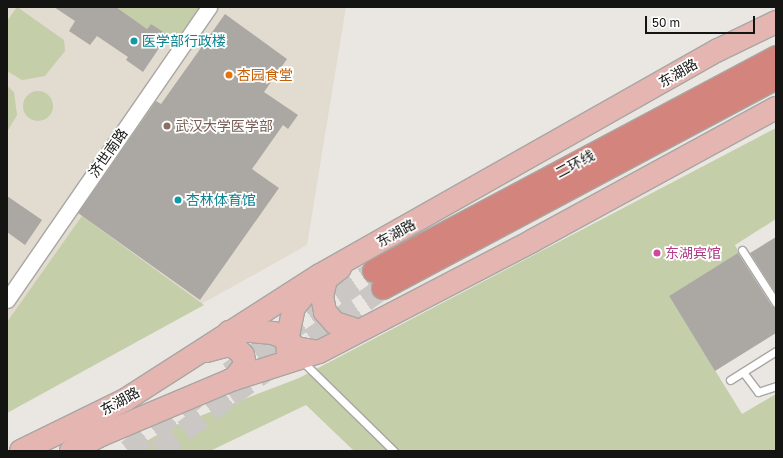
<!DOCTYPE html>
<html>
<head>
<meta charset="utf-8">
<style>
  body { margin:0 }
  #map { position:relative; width:783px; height:458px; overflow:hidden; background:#eae7e3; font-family:"Golos Text","Noto Sans SC",sans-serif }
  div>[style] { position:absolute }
  .built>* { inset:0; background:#e2dbd0 }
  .green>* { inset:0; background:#c4cea8 }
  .round { border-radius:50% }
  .building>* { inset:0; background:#aba8a4 }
  .highway-tunnel>* { height:22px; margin-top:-11px; transform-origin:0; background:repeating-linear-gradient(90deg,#cac7c4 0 22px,transparent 0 33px) }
  .roads { filter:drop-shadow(1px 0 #a9a6a3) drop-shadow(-1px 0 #a9a6a3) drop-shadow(0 1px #a9a6a3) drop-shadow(0 -1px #a9a6a3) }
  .lane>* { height:7px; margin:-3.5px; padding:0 3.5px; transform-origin:3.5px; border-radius:3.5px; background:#fff }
  .street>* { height:15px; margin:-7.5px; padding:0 7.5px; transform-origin:7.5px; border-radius:7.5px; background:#fff }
  .primary>* { height:22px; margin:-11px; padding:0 11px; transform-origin:11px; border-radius:11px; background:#e5b6b1 }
  .highway>* { height:22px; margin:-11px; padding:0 11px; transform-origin:11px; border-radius:11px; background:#d3857d }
  .dots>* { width:11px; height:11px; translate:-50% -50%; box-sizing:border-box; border:2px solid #fff; border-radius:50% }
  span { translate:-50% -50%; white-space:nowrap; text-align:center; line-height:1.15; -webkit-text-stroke:3.5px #fff; paint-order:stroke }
  .culture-label { font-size:14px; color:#0d838f }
  .left { translate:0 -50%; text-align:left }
  .street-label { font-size:14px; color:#141412 }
  .food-label { font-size:14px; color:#c56008 }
  .education-label { font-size:14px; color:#785e54 }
  .hotel-label { font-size:14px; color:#b23c85 }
  .frame { position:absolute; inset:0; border:8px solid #141412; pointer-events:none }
  .scale { position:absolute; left:645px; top:16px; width:110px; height:18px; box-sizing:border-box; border:2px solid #141412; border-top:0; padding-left:5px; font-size:12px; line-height:14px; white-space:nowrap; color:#141412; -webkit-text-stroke:3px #fff; paint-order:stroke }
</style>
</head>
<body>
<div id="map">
  <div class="built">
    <i style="clip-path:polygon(7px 7px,346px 7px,307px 245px,7px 413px)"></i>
  </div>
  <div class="green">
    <i style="clip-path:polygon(17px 7px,64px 40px,65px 51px,45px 76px,22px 80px,7px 71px,7px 21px)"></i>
    <i style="clip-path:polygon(116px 7px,201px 7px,177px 42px,151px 24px,147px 29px)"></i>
    <i style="clip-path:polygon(7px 86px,14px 92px,17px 115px,7px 132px)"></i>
    <i class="round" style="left:23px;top:91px;width:30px;height:30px"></i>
    <i style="clip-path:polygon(776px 128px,776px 219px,735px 245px,739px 253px,669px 296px,742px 414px,776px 394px,776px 451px,354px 451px,306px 405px,210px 451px,129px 451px,171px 427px,299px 378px)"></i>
    <i style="clip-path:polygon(82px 216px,204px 305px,7px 413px,7px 322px)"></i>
  </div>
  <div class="building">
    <i style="clip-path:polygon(54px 7px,116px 7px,147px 29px,151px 24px,168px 35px,143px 72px,126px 60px,128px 57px,97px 36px,90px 45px,69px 31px,75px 21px)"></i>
    <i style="clip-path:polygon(225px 14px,287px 59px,264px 92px,298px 115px,288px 129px,283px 125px,252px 169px,279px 188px,200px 300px,78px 213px,156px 101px,161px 104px)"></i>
    <i style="clip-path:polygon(7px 196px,42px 220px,25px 245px,7px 232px)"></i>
    <i style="clip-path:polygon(776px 237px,776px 294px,750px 253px)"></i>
    <i style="clip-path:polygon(738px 253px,772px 306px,776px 308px,776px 333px,715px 371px,669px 296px)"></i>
  </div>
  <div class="highway-tunnel">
    <i style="left:229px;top:373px;width:177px;rotate:-35.1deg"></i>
    <i style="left:128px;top:451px;width:85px;rotate:-38.3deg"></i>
    <i style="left:158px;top:451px;width:91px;rotate:-37.4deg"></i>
    <i style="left:230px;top:396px;width:187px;rotate:-35.2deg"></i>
  </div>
  <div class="roads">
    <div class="lane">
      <i style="left:742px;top:250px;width:63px;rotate:57.3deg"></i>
      <i style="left:301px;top:360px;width:130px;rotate:44.4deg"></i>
      <i style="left:743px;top:372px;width:25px;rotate:53deg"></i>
      <i style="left:758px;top:392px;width:19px;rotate:-18deg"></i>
      <i style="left:730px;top:380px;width:54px;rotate:-32.2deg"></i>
    </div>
    <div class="street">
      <i style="left:7px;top:300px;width:356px;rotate:-55.4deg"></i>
    </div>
    <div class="primary">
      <i style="left:340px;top:268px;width:18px;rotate:142deg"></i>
      <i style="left:326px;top:279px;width:17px;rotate:103deg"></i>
      <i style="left:322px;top:296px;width:16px;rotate:79deg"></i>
      <i style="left:325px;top:312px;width:15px;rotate:48deg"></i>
      <i style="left:335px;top:323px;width:25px;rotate:18deg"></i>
      <i style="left:312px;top:285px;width:28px;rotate:129deg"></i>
      <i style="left:294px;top:307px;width:33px;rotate:102deg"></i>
      <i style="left:287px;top:339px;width:13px;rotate:45deg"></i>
      <i style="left:296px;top:348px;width:23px;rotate:10deg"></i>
      <i style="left:229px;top:332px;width:22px;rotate:-3deg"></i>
      <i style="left:251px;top:331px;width:22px;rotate:5deg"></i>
      <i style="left:273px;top:333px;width:15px;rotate:23deg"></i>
      <i style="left:287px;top:339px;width:14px;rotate:86deg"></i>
      <i style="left:206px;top:351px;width:24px;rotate:-15deg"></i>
      <i style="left:229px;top:345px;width:9px;rotate:27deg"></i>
      <i style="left:237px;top:349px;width:8px;rotate:45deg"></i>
      <i style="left:243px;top:355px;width:10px;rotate:79deg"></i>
      <i style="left:245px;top:365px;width:18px;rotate:128deg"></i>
      <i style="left:21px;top:451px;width:116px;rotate:-26.1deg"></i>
      <i style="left:125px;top:400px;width:232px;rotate:-32.7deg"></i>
      <i style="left:320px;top:275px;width:457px;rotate:-29.5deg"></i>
      <i style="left:718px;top:50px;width:64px;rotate:-25.8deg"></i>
      <i style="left:71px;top:451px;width:34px;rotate:-28deg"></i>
      <i style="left:101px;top:435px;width:141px;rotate:-22.9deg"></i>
      <i style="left:231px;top:380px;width:92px;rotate:-17.7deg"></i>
      <i style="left:319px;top:352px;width:240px;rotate:-27.5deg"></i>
      <i style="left:532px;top:241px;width:278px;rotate:-28.6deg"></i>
    </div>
    <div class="highway">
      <i style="left:374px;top:271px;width:455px;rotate:-28deg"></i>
      <i style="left:383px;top:288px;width:446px;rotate:-28.1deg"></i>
    </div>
  </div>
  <div class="dots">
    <i style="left:134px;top:41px;background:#0f9aa8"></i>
    <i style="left:229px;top:75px;background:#e8710a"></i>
    <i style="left:167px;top:126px;background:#8d6e63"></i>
    <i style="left:178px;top:200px;background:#0f9aa8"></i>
    <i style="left:657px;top:253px;background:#d1479c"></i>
  </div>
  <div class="culture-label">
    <span class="left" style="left:142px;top:41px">医学部行政楼</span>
    <span class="left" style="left:186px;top:200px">杏林体育馆</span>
  </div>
  <div class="street-label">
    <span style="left:678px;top:73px;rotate:-30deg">东湖路</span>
    <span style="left:108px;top:153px;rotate:-55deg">济世南路</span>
    <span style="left:575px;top:164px;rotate:-28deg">二环线</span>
    <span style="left:396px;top:233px;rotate:-29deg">东湖路</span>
    <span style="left:120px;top:401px;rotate:-29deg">东湖路</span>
  </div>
  <div class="food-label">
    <span class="left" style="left:237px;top:75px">杏园食堂</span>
  </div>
  <div class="education-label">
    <span class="left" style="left:175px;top:126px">武汉大学医学部</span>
  </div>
  <div class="hotel-label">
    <span class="left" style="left:665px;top:253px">东湖宾馆</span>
  </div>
  <div class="frame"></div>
  <div class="scale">50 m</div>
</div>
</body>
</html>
